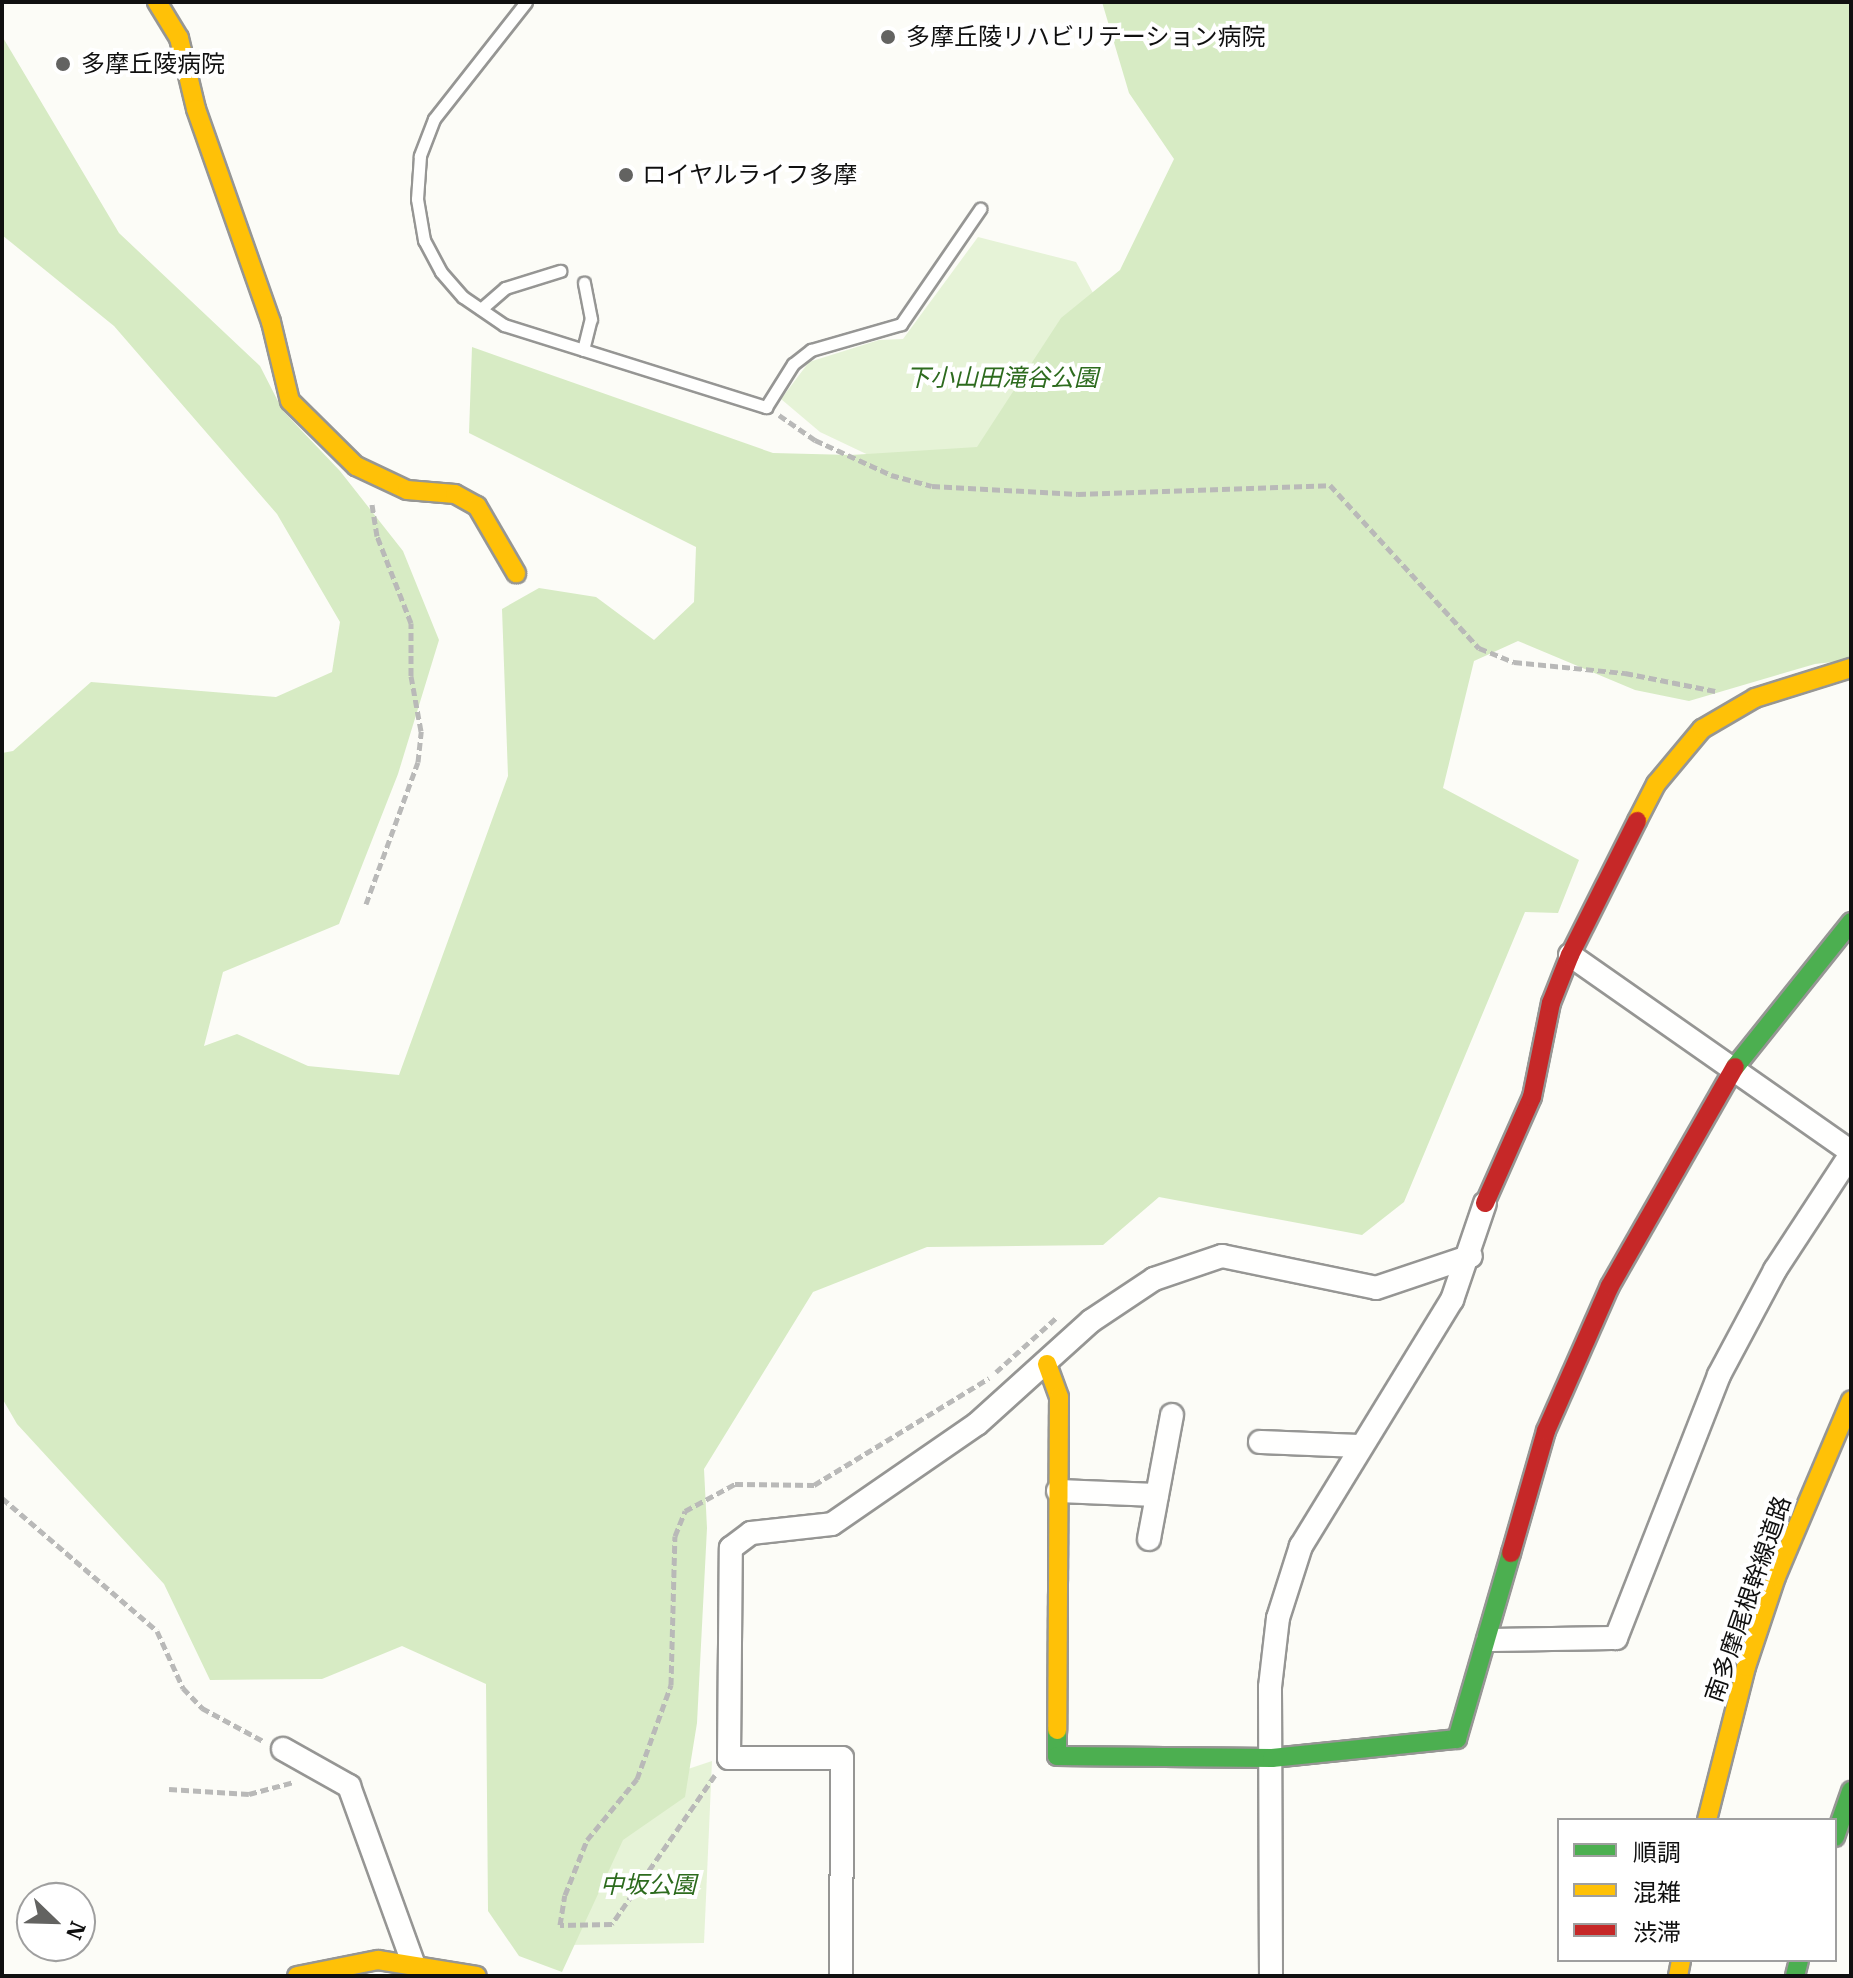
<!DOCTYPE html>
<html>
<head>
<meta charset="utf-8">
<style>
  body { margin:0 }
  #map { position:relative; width:1853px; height:1978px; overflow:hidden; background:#fcfcf7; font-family:"IBM Plex Serif","Noto Sans JP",serif }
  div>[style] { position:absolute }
  .green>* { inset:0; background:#e6f3d7 }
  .forest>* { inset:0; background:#d7ebc4 }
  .path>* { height:5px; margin-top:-2.5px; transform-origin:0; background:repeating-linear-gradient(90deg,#b9b9b8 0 8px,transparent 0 12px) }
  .roads { filter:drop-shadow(2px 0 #969694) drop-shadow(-2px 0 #969694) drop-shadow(0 2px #969694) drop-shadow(0 -2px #969694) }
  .lane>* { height:11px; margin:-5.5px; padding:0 5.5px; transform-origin:5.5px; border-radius:5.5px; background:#fffffe }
  .street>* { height:22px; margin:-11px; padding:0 11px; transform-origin:11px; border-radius:11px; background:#fffffe }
  .fast>* { height:18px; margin:-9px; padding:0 9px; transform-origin:9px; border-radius:9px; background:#4caf50 }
  .slow>* { height:18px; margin:-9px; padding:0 9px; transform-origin:9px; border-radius:9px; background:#ffc107 }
  .jam>* { height:18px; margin:-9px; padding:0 9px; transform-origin:9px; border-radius:9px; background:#c62828 }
  .dots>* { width:22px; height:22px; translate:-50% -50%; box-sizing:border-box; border:4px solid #fff; border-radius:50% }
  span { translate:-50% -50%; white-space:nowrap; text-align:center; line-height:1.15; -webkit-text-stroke:8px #fff; paint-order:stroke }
  .poi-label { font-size:24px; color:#101010 }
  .left { translate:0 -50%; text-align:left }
  .park-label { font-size:24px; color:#2d6b1e; font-style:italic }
  .street-label { font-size:24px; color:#101010 }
  .frame { position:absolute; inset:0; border:4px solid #101010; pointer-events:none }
  .legend { position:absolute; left:1557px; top:1818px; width:280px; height:144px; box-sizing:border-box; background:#fff; border:2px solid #9f9f9f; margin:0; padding:10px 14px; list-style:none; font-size:24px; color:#101010 }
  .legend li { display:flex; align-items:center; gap:16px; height:40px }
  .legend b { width:40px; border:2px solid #9f9f9f }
  .north { position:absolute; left:16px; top:1882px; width:80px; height:80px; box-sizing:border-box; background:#fff; border:2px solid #9f9f9f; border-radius:50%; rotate:113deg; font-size:22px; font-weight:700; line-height:32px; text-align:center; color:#101010 }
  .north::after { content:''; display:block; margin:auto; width:28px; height:36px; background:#636361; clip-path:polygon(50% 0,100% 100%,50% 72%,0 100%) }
</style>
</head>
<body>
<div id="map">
  <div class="green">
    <i style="clip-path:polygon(978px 237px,1076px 262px,1110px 324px,1071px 484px,900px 470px,820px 432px,781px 399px,809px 362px,879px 340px,903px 339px)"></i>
    <i style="clip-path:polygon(712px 1761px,704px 1943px,566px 1945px,652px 1781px)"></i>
  </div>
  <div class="forest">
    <i style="clip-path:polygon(1102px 2px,1851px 2px,1851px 660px,1815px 664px,1689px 701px,1635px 690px,1518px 641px,1474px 661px,1443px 788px,1579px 860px,1558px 913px,1525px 912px,1404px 1202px,1362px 1235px,1159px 1197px,1103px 1245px,927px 1247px,813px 1292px,704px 1469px,707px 1528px,697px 1723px,685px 1797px,623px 1840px,562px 1972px,519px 1956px,488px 1911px,486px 1684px,402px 1646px,322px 1679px,210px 1680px,164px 1584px,17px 1424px,2px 1398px,2px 753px,13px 751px,91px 682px,276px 697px,332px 672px,340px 622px,277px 514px,114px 326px,2px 235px,2px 36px,119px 233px,260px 366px,283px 411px,340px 471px,403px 551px,439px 640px,398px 774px,339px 924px,223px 972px,204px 1046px,237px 1034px,308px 1066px,399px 1075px,508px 776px,502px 609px,539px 588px,596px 597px,654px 640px,694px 602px,696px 547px,469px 433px,472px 347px,773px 453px,851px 455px,977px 447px,1061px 318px,1120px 270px,1174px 159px,1129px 93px)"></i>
  </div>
  <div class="path">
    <i style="left:779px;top:415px;width:44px;rotate:34.8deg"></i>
    <i style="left:815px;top:440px;width:84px;rotate:24.7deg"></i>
    <i style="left:891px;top:475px;width:42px;rotate:15deg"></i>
    <i style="left:932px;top:486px;width:146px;rotate:3.1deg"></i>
    <i style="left:1078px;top:494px;width:252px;rotate:-2deg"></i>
    <i style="left:1330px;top:485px;width:221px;rotate:47.6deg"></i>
    <i style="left:1479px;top:648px;width:38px;rotate:22deg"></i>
    <i style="left:1514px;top:662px;width:112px;rotate:5.7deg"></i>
    <i style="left:1625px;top:673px;width:92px;rotate:11.3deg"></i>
    <i style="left:366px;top:904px;width:151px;rotate:-69.9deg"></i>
    <i style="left:418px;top:762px;width:31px;rotate:-84deg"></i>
    <i style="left:421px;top:731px;width:56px;rotate:-100.3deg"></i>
    <i style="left:411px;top:676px;width:53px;rotate:-90deg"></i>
    <i style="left:411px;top:623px;width:93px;rotate:-111.3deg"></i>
    <i style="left:377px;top:536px;width:32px;rotate:-99deg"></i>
    <i style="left:996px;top:1372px;width:82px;rotate:-42deg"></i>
    <i style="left:2px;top:1498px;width:204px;rotate:40.6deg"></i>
    <i style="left:157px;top:1631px;width:63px;rotate:65.5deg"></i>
    <i style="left:183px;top:1688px;width:28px;rotate:46deg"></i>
    <i style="left:202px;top:1708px;width:69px;rotate:28.4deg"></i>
    <i style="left:715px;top:1775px;width:181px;rotate:124.7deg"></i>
    <i style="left:612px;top:1924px;width:52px;rotate:178.9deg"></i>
    <i style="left:560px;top:1925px;width:30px;rotate:-81deg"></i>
    <i style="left:565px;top:1895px;width:59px;rotate:-68.2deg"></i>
    <i style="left:587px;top:1840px;width:79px;rotate:-50.7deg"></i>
    <i style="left:637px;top:1779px;width:100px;rotate:-70.1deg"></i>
    <i style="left:671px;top:1685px;width:149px;rotate:-88.5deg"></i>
    <i style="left:675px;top:1536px;width:27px;rotate:-68deg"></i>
    <i style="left:685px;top:1511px;width:57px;rotate:-28.4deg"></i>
    <i style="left:735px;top:1484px;width:79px;rotate:0.7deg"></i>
    <i style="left:814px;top:1485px;width:205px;rotate:-31.4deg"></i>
    <i style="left:169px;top:1789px;width:80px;rotate:3.6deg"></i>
    <i style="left:249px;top:1794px;width:47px;rotate:-14.9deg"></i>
  </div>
  <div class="roads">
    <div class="lane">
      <i style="left:526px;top:2px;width:149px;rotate:128.2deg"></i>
      <i style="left:434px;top:119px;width:40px;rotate:111deg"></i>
      <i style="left:420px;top:156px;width:43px;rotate:94deg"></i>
      <i style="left:417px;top:199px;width:42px;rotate:80.3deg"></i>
      <i style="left:424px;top:240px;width:36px;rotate:62deg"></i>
      <i style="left:441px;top:272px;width:33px;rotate:49deg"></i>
      <i style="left:463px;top:297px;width:50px;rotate:34.3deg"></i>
      <i style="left:504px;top:325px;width:275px;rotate:17.4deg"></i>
      <i style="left:766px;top:407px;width:51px;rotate:-57.9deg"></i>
      <i style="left:793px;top:364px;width:23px;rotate:-38deg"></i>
      <i style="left:811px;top:350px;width:94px;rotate:-16.1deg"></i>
      <i style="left:901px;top:324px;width:140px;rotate:-55.5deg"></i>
      <i style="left:481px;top:309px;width:32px;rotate:-41deg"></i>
      <i style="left:505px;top:288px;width:58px;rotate:-17.2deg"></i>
      <i style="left:583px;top:350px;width:32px;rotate:-76deg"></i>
      <i style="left:591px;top:319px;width:37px;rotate:-101deg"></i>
    </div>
    <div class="street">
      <i style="left:1570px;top:955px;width:343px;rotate:35deg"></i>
      <i style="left:1260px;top:1442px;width:100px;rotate:2.3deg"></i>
      <i style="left:1058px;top:1491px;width:99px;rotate:2.3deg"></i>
      <i style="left:1149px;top:1539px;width:126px;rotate:-79.5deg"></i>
      <i style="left:1488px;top:1640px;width:128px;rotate:-0.9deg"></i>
      <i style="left:1616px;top:1638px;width:282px;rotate:-68.6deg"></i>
      <i style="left:1719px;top:1375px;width:119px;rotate:-61.9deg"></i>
      <i style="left:1775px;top:1270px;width:139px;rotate:-56.8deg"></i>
      <i style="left:283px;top:1749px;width:76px;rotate:29.3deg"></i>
      <i style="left:349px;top:1786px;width:188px;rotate:70.1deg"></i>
      <i style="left:841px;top:1976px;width:218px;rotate:-89.7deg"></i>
      <i style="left:842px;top:1758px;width:113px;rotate:180deg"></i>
      <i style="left:729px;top:1758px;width:210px;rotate:-89.5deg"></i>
      <i style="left:731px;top:1548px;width:25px;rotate:-37deg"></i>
      <i style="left:751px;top:1533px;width:81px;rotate:-6.3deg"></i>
      <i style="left:832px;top:1524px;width:176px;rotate:-34.6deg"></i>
      <i style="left:977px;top:1424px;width:154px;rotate:-42.1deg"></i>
      <i style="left:1091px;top:1321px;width:76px;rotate:-33.7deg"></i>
      <i style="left:1154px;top:1279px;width:72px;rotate:-18.7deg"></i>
      <i style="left:1222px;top:1256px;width:157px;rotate:11.7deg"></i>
      <i style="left:1376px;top:1288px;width:100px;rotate:-18.6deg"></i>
      <i style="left:1271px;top:1976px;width:289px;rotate:-90.2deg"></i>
      <i style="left:1270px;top:1687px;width:69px;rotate:-83.4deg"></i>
      <i style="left:1278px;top:1618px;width:76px;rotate:-72.3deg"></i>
      <i style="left:1301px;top:1546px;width:289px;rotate:-58.5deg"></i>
      <i style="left:1452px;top:1300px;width:102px;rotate:-71.2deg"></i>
    </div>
    <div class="fast">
      <i style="left:1735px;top:1067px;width:186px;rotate:-51.3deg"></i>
      <i style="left:1057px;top:1730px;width:26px;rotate:90deg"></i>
      <i style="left:1057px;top:1756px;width:215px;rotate:0.5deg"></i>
      <i style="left:1272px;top:1758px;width:186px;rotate:-5.9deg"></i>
      <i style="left:1457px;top:1739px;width:194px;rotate:-73.8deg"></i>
      <i style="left:1835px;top:1837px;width:49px;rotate:-70.8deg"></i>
      <i style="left:1795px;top:1976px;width:16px;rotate:-76deg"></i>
    </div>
    <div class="slow">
      <i style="left:157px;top:2px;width:42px;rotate:58.6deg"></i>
      <i style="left:179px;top:38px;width:73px;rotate:76.5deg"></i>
      <i style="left:196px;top:109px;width:226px;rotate:70.6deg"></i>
      <i style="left:271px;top:322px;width:81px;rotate:76.5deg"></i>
      <i style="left:290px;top:401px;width:93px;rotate:44.6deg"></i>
      <i style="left:356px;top:466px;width:56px;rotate:25.2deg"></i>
      <i style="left:407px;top:490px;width:48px;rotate:4.8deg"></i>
      <i style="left:455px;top:494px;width:25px;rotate:29deg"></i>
      <i style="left:477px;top:506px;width:78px;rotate:59.8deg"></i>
      <i style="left:1637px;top:821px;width:42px;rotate:-62.8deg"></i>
      <i style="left:1656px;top:784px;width:72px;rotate:-50.1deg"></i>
      <i style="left:1702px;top:729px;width:61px;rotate:-30.3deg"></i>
      <i style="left:1755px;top:698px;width:101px;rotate:-17.4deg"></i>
      <i style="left:1047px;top:1364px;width:35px;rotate:70deg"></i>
      <i style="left:1059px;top:1397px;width:333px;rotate:90.3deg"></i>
      <i style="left:1707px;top:1820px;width:158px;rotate:-75.7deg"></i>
      <i style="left:1746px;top:1667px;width:95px;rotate:-71.6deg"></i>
      <i style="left:1776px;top:1577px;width:192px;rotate:-67deg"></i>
      <i style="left:297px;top:1976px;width:83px;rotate:-11.2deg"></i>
      <i style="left:378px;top:1960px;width:100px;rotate:9.2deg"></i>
      <i style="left:1678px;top:1976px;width:16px;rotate:-79deg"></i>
    </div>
    <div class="jam">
      <i style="left:1485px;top:1203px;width:116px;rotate:-66.1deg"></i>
      <i style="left:1532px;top:1097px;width:96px;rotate:-78.6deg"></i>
      <i style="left:1551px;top:1003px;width:52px;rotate:-68.4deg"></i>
      <i style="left:1570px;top:955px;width:150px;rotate:-63.4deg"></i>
      <i style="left:1511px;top:1553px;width:127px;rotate:-74deg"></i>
      <i style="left:1546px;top:1431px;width:158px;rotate:-66.2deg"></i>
      <i style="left:1610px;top:1286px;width:252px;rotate:-60.3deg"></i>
    </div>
  </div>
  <div class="dots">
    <i style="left:888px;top:37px;background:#636361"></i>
    <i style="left:63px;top:64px;background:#636361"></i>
    <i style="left:626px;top:175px;background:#636361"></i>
  </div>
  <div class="poi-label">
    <span class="left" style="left:906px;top:37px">多摩丘陵リハビリテーション病院</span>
    <span class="left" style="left:81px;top:64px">多摩丘陵病院</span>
    <span class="left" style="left:642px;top:175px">ロイヤルライフ多摩</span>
  </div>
  <div class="park-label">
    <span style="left:1002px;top:378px">下小山田滝谷公園</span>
    <span style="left:648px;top:1885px">中坂公園</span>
  </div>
  <div class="street-label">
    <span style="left:1748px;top:1599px;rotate:-71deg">南多摩尾根幹線道路</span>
  </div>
  <div class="frame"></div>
  <ul class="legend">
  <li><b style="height:10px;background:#4caf50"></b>順調</li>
  <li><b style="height:10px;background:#ffc107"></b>混雑</li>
  <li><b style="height:10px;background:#c62828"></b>渋滞</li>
  </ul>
  <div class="north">N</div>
</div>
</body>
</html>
